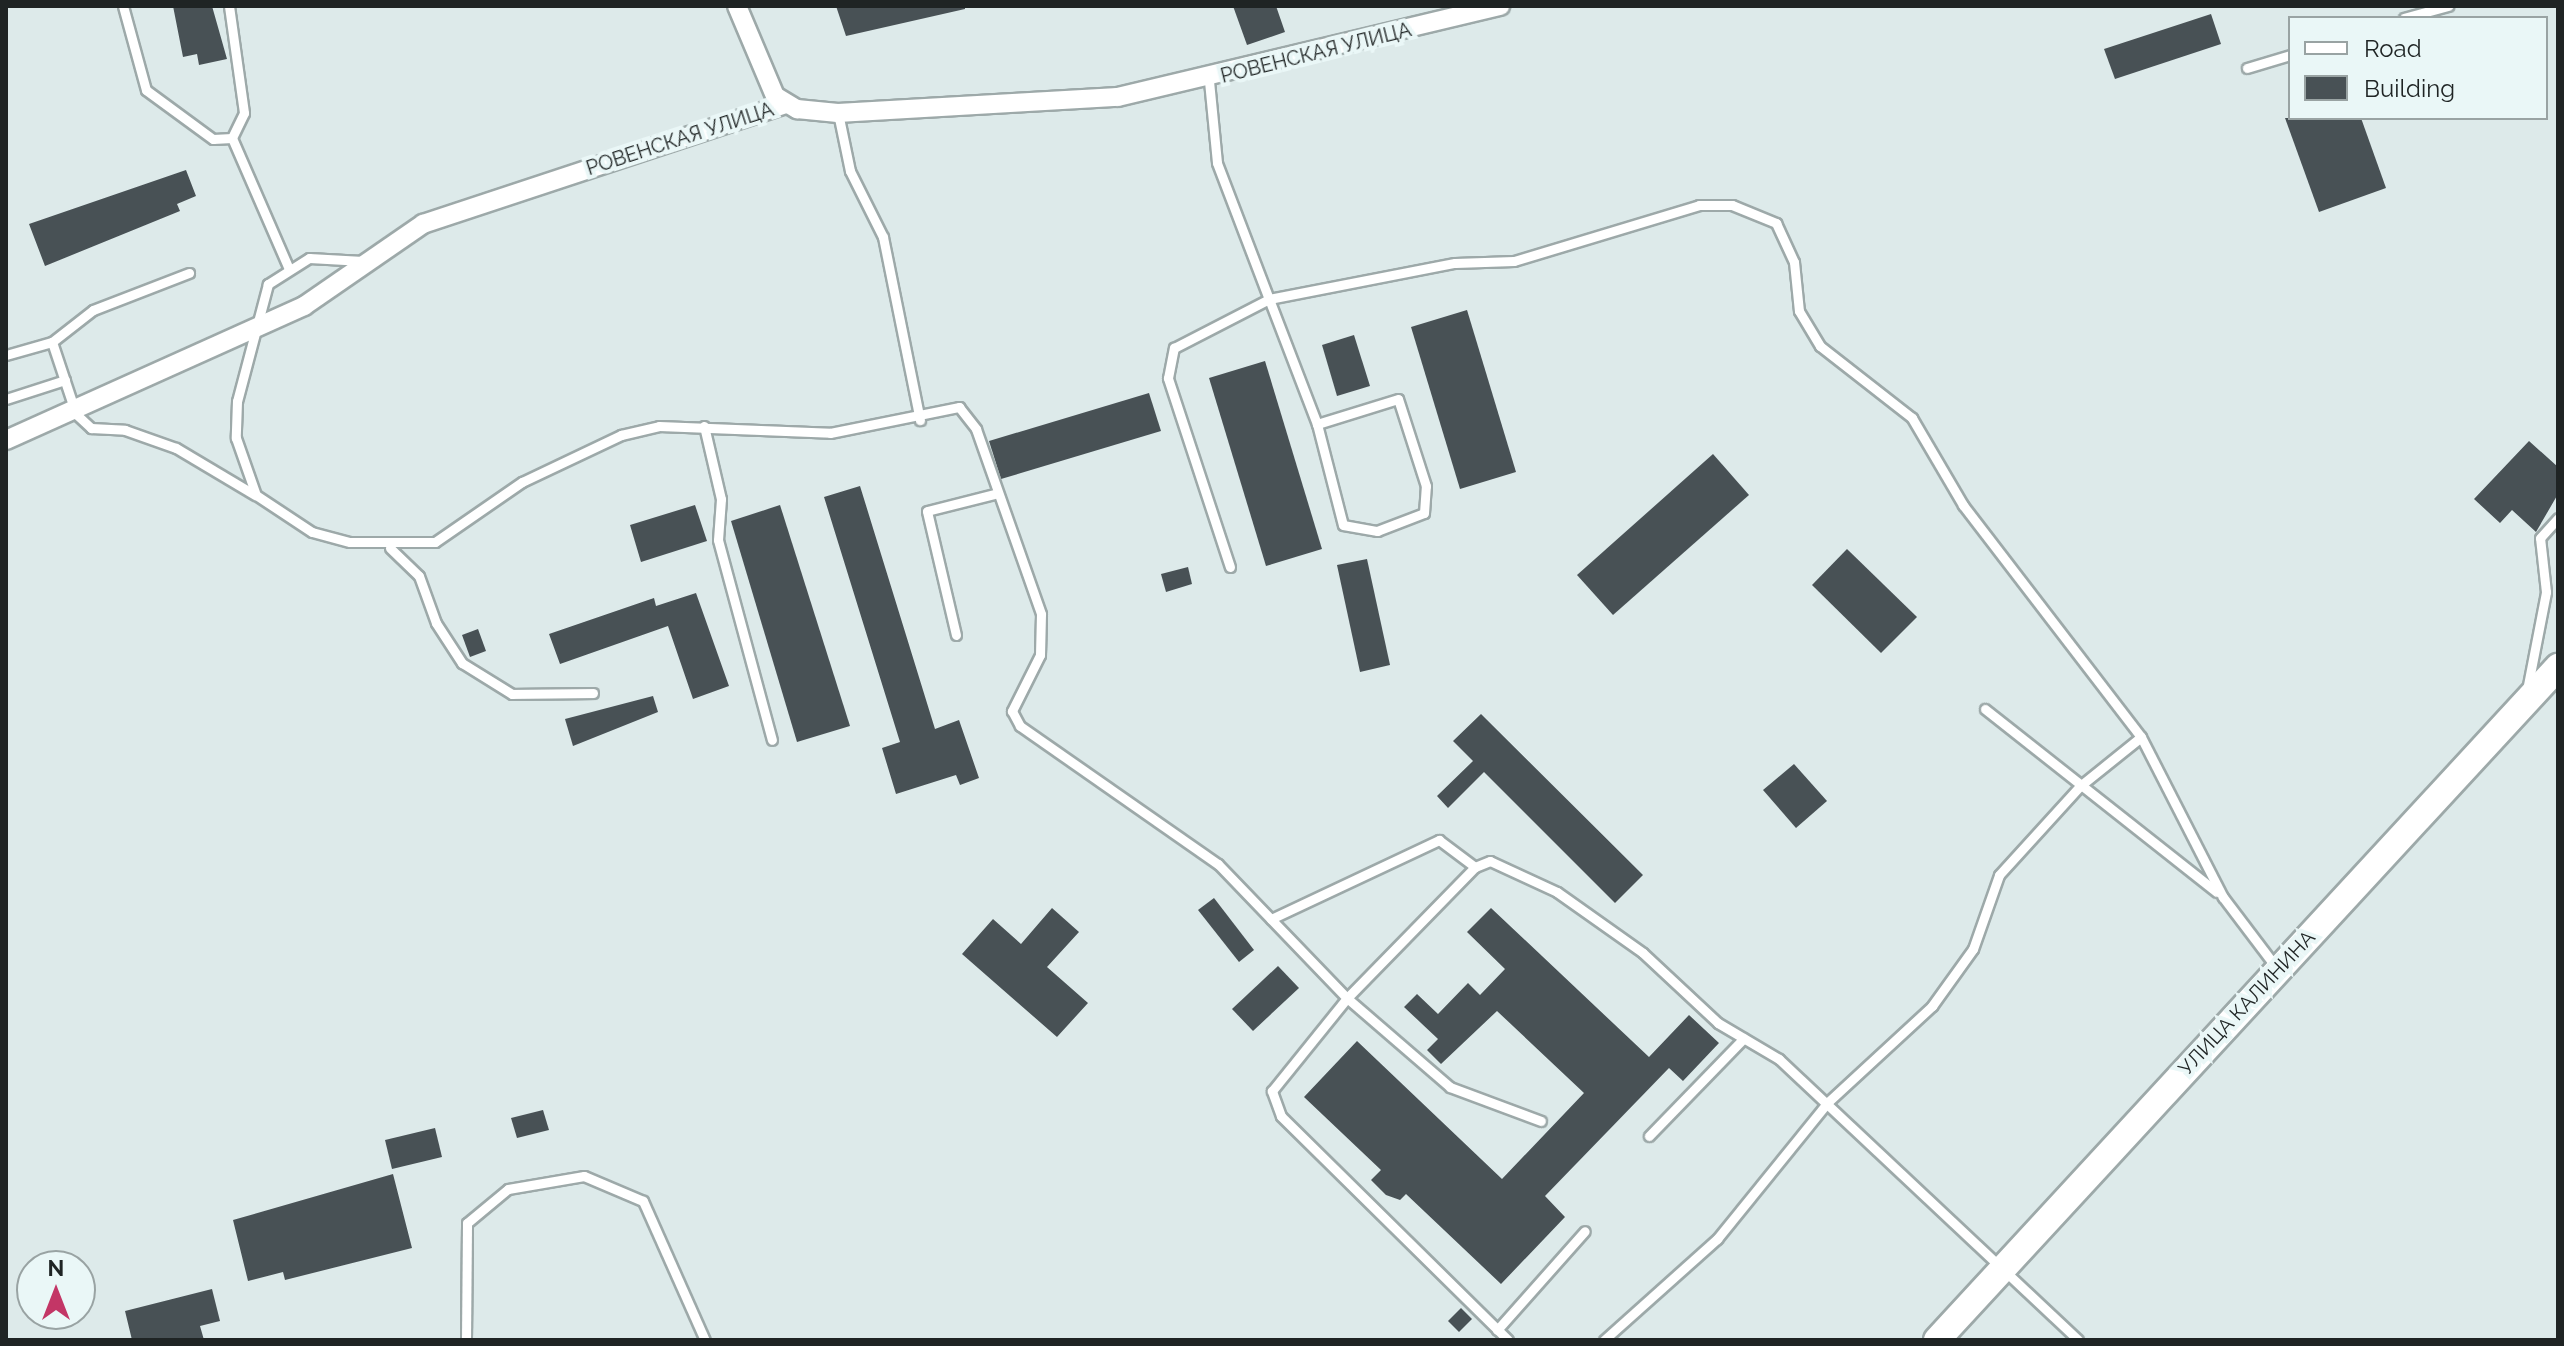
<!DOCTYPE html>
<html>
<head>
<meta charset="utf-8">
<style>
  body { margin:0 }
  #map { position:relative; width:2564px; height:1346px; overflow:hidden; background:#ddeaea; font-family:Raleway,sans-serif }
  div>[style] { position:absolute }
  .building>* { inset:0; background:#485155 }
  .roads { filter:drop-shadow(2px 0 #9da9a9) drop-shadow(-2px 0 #9da9a9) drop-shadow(0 2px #9da9a9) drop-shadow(0 -2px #9da9a9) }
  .service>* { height:9px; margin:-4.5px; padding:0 4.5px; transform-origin:4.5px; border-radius:4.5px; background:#fff }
  .minor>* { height:18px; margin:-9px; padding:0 9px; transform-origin:9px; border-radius:9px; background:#fff }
  .secondary>* { height:26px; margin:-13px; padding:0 13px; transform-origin:13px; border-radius:13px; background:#fff }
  span { translate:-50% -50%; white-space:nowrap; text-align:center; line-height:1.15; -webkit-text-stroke:8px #eaf7f7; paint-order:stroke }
  .street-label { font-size:20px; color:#1f2424 }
  .frame { position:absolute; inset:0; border:8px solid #1f2424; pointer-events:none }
  .legend { position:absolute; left:2288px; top:16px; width:260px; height:104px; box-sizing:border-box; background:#eaf7f7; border:2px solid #99a3a3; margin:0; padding:10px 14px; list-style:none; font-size:24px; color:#1f2424 }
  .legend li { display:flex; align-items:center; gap:16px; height:40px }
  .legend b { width:40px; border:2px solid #99a3a3 }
  .north { position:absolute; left:16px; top:1250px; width:80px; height:80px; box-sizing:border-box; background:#eaf7f7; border:2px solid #99a3a3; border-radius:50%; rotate:0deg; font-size:22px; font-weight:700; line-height:32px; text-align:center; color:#1f2424 }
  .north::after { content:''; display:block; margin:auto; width:28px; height:36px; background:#c33666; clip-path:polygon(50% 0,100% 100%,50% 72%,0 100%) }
</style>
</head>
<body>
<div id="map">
  <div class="building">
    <i style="clip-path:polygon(173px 6px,212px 6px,227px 59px,199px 65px,197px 54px,183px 57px)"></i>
    <i style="clip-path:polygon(836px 6px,965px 6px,965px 9px,846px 36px)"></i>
    <i style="clip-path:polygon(1233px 6px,1276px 6px,1285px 32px,1247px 45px)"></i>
    <i style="clip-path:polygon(2211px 14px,2221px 44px,2115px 79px,2104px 49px)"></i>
    <i style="clip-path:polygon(2285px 118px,2361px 118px,2386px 188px,2319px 212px)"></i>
    <i style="clip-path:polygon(186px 170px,196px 196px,177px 204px,180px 211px,45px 266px,29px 224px)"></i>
    <i style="clip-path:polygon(1467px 310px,1516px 472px,1460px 489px,1411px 327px)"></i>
    <i style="clip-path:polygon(1354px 335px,1370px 386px,1337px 396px,1322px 345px)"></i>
    <i style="clip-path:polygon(1265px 361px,1322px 549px,1266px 566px,1209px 378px)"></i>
    <i style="clip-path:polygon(1149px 393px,1161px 431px,1001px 479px,989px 441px)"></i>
    <i style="clip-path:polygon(2529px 441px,2558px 467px,2558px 494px,2536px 532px,2512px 510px,2500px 523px,2474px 499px)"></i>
    <i style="clip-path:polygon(1713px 454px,1749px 495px,1613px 615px,1577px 575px)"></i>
    <i style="clip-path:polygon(860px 486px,935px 729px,959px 720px,979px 778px,960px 785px,956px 775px,896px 794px,882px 748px,900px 742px,824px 497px)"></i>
    <i style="clip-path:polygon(695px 505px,707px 541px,641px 562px,630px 525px)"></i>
    <i style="clip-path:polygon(780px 505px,850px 726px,797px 742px,731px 521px)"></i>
    <i style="clip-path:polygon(1847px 549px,1917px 617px,1881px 653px,1812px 585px)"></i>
    <i style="clip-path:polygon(1367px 559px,1390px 665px,1360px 672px,1337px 565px)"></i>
    <i style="clip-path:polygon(1188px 567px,1192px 584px,1166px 592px,1161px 574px)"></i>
    <i style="clip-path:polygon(696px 593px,729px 686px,693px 699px,668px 626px,560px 664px,549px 634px,654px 598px,656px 606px)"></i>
    <i style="clip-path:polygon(478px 629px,486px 651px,470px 657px,462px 635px)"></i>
    <i style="clip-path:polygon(653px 696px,658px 712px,573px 746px,565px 719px)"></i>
    <i style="clip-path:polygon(1481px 714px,1643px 875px,1615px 903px,1484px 772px,1448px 808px,1437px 796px,1473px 761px,1453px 741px)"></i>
    <i style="clip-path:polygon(1794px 764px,1827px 801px,1796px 828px,1763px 790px)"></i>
    <i style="clip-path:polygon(1214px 898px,1254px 950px,1239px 962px,1198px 910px)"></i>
    <i style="clip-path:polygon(1052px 908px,1079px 932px,1047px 967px,1088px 1003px,1057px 1037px,962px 954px,993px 919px,1021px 944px)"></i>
    <i style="clip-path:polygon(1491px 908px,1649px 1057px,1689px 1015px,1719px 1043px,1683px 1081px,1669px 1068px,1545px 1196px,1565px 1217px,1501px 1284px,1406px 1194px,1400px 1200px,1386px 1195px,1371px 1180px,1381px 1170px,1304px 1097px,1357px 1041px,1502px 1179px,1584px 1093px,1497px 1011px,1441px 1064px,1427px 1050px,1438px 1039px,1404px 1007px,1417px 994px,1438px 1014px,1468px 983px,1480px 995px,1505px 969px,1467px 932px)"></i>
    <i style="clip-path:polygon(1278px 966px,1299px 988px,1253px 1031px,1232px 1009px)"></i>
    <i style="clip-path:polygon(543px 1110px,549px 1130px,517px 1138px,511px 1118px)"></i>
    <i style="clip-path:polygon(435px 1128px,442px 1157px,392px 1169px,385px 1140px)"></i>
    <i style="clip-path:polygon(393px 1174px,412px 1248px,285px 1280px,283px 1272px,248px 1281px,233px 1220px)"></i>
    <i style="clip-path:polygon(212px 1289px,220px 1321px,200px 1326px,204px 1340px,132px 1340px,125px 1311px)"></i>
    <i style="clip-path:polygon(1461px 1308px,1472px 1319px,1459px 1332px,1448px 1321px)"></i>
  </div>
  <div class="roads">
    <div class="service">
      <i style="left:123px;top:6px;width:87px;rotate:74.7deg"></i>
      <i style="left:146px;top:90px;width:83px;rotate:36.2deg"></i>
      <i style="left:213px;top:139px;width:19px;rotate:-3deg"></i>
      <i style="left:232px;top:138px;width:141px;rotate:66.5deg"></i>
      <i style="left:229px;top:6px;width:108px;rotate:82deg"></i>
      <i style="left:244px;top:113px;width:28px;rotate:116deg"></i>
      <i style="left:2404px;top:18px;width:46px;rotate:-15.3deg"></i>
      <i style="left:2247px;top:68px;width:45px;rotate:-16.8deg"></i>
      <i style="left:1209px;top:81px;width:82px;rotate:84.4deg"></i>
      <i style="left:1217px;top:163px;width:146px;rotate:69.1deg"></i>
      <i style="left:1269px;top:299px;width:189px;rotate:-11deg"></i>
      <i style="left:1455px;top:263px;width:59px;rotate:-1.9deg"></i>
      <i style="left:1514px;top:261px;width:193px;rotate:-16.8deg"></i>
      <i style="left:1699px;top:205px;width:33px"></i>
      <i style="left:1732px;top:205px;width:48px;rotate:22.2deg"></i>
      <i style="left:1776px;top:223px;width:43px;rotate:65.2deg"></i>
      <i style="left:1794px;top:262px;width:49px;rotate:84.2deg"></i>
      <i style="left:1799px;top:311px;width:41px;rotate:59deg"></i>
      <i style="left:1820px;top:346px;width:117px;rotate:38deg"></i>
      <i style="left:1912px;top:418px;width:101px;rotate:59.6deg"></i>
      <i style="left:1963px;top:505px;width:292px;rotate:52.5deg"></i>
      <i style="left:2141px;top:737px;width:180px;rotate:62.9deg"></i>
      <i style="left:2223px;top:897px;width:88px;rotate:52.9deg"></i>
      <i style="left:838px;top:113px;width:59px;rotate:78.3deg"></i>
      <i style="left:850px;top:171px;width:74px;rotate:63.4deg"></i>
      <i style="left:883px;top:237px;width:187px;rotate:78.6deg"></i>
      <i style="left:363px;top:261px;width:54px;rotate:-176.8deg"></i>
      <i style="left:309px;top:258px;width:49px;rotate:147.6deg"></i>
      <i style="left:268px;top:284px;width:121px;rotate:104.8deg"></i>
      <i style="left:237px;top:401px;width:37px;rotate:92deg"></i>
      <i style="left:236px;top:438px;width:60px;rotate:70.7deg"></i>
      <i style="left:256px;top:495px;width:67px;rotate:33.5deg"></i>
      <i style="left:312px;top:532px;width:39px;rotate:15deg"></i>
      <i style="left:350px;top:542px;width:85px"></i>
      <i style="left:435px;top:542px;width:106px;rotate:-34.6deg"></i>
      <i style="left:522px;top:482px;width:110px;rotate:-25.4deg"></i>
      <i style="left:621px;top:435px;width:39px;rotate:-13deg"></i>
      <i style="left:659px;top:426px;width:171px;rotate:2.3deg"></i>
      <i style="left:830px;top:433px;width:132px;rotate:-11.4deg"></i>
      <i style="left:959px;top:407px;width:28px;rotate:52deg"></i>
      <i style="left:976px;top:429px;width:196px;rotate:70.6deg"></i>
      <i style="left:1041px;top:614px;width:41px;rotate:91.4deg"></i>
      <i style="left:1040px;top:655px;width:63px;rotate:116.6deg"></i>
      <i style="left:1012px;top:711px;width:17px;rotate:62deg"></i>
      <i style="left:1020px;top:726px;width:241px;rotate:34.9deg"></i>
      <i style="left:1218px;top:864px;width:186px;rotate:46.1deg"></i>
      <i style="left:1347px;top:998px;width:136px;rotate:40.8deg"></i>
      <i style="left:1450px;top:1087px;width:97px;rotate:20.5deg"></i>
      <i style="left:52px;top:342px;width:76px;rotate:71.6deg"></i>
      <i style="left:76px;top:414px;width:21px;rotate:43deg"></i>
      <i style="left:91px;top:428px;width:34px;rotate:3deg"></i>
      <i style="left:125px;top:430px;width:54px;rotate:19.4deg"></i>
      <i style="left:176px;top:448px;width:92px;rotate:30.7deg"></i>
      <i style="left:6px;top:355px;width:48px;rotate:-15.8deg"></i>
      <i style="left:52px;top:342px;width:52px;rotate:-38deg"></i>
      <i style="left:93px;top:310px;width:103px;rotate:-21.1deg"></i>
      <i style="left:6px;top:399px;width:62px;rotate:-17.9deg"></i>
      <i style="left:704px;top:426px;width:75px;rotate:76.9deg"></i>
      <i style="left:721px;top:499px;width:41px;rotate:94.2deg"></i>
      <i style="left:718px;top:540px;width:207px;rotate:74.9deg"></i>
      <i style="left:390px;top:548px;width:40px;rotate:44deg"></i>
      <i style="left:419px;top:576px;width:50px;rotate:70.1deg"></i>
      <i style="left:436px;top:623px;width:48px;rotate:57deg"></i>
      <i style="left:462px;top:663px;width:59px;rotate:31.8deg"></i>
      <i style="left:512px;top:694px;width:81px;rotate:-0.7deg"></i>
      <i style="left:1230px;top:567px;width:199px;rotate:-108.2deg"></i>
      <i style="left:1168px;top:378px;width:31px;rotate:-79deg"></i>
      <i style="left:1174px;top:348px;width:107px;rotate:-27.3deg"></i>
      <i style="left:1269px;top:299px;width:134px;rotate:69deg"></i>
      <i style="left:1317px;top:424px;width:104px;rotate:75.6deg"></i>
      <i style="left:1343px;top:525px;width:35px;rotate:10deg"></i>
      <i style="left:1377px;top:531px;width:50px;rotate:-21deg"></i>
      <i style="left:1424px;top:513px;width:27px;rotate:-86deg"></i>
      <i style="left:1426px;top:486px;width:91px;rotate:-107.8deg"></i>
      <i style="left:1398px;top:399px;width:85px;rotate:162.8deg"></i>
      <i style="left:956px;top:635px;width:127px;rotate:-103.2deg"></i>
      <i style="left:927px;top:511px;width:69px;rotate:-14.2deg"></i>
      <i style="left:2527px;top:690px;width:100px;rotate:-79deg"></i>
      <i style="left:2546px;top:592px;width:54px;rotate:-96.3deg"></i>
      <i style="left:2540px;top:538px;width:27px;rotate:-48deg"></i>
      <i style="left:1985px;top:709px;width:295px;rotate:38.3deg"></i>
      <i style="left:1271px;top:919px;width:186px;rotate:-25.2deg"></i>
      <i style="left:1439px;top:840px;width:45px;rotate:36.9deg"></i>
      <i style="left:1649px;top:1136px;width:136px;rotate:-45.9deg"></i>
      <i style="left:1497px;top:1330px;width:132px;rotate:-48.4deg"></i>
      <i style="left:466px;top:1340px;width:117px;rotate:-89.5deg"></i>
      <i style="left:467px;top:1223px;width:53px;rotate:-39.7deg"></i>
      <i style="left:508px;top:1189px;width:77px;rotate:-9.7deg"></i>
      <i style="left:584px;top:1176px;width:64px;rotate:23deg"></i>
      <i style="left:643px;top:1201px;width:152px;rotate:66deg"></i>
      <i style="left:1508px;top:1340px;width:319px;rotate:-135.4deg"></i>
      <i style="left:1281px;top:1116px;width:27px;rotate:-110deg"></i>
      <i style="left:1272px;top:1091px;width:119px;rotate:-51.1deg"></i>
      <i style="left:1347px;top:998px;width:183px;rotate:-45.7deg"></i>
      <i style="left:1475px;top:867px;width:16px;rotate:-22deg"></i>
      <i style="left:1490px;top:861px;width:74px;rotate:24.8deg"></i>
      <i style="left:1557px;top:892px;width:105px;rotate:35.3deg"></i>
      <i style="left:1643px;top:953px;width:103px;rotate:43deg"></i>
      <i style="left:1718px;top:1023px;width:71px;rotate:30.5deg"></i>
      <i style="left:1779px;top:1059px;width:410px;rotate:43.2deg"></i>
      <i style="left:1604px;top:1340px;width:152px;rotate:-41.8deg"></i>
      <i style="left:1717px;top:1239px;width:176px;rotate:-51deg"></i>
      <i style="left:1828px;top:1102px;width:142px;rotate:-42.7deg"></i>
      <i style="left:1932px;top:1006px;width:70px;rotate:-54.3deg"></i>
      <i style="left:1973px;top:949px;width:78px;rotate:-70.6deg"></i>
      <i style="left:1999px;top:875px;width:120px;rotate:-47.7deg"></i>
      <i style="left:2080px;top:786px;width:78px;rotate:-38.8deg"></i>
    </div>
    <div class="minor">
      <i style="left:737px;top:6px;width:98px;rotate:67.1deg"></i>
      <i style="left:775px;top:96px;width:26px;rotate:31deg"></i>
      <i style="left:797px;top:109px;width:41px;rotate:5.6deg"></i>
      <i style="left:838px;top:113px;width:280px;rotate:-3.3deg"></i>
      <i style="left:1118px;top:97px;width:393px;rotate:-13.4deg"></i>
      <i style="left:6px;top:440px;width:327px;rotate:-24.2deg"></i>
      <i style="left:304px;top:306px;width:145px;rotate:-34.6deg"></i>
      <i style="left:423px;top:224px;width:382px;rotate:-18.3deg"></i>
    </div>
    <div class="secondary">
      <i style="left:1937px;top:1340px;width:916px;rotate:-47.3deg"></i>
    </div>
  </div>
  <div class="street-label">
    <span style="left:1316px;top:53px;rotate:-14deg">РОВЕНСКАЯ УЛИЦА</span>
    <span style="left:680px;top:139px;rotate:-18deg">РОВЕНСКАЯ УЛИЦА</span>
    <span style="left:2247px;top:1003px;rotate:-47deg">УЛИЦА КАЛИНИНА</span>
  </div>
  <div class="frame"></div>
  <ul class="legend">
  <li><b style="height:10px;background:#fff"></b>Road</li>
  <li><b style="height:22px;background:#485155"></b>Building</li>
  </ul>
  <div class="north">N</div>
</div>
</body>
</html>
